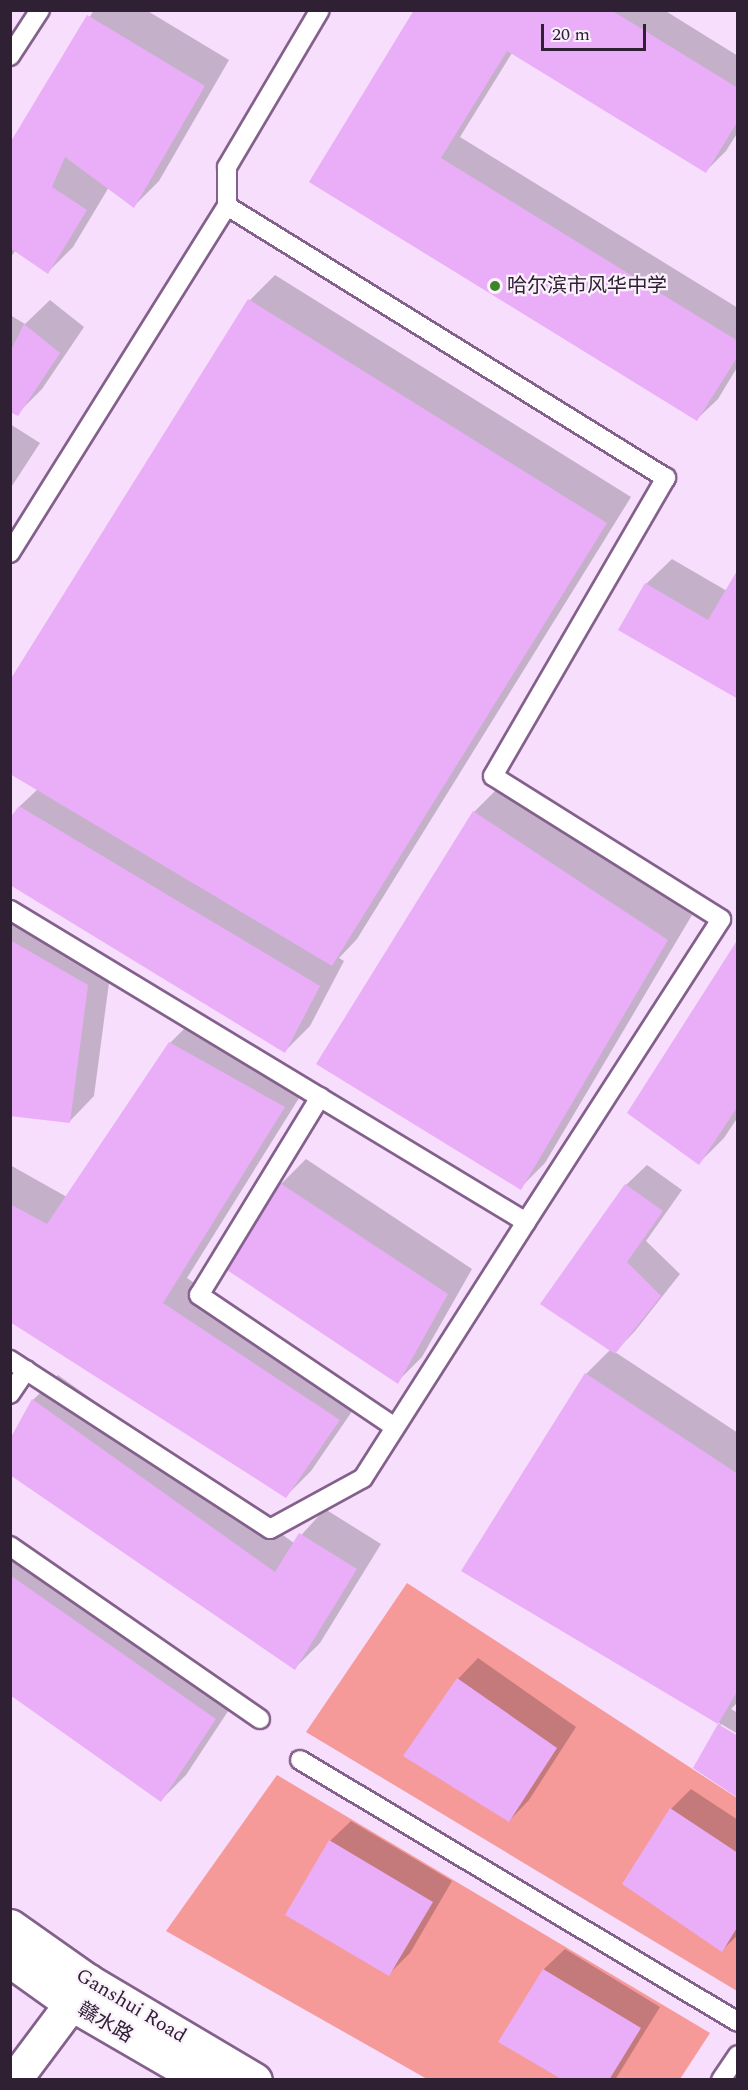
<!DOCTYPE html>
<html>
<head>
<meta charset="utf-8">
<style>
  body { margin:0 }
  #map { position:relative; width:748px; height:2090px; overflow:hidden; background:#f6defc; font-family:Spectral,"Noto Sans SC",serif }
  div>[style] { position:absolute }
  .green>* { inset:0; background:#f59999 }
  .shadow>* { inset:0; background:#0003 }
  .building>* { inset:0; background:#eaadf8 }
  .roads { filter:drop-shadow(2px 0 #84608c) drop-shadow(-2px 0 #84608c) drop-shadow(0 2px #84608c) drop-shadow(0 -2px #84608c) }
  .lane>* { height:18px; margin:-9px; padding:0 9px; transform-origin:9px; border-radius:9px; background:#fff }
  .street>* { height:33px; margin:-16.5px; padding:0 16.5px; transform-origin:16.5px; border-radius:16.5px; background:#fff }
  .secondary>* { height:33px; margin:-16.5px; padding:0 16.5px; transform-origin:16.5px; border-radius:16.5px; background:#fff }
  .dots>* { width:16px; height:16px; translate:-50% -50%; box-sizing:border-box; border:3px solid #faf1fc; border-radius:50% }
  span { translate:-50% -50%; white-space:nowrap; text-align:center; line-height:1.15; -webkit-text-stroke:4.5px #faf1fc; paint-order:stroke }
  .poi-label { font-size:20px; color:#2f2033 }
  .left { translate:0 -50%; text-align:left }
  .street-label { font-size:20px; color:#2f2033 }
  .frame { position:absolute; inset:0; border:12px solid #2f2033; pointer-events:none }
  .scale { position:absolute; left:541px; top:24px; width:105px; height:27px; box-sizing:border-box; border:3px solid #2f2033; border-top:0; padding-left:8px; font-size:18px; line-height:21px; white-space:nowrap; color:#2f2033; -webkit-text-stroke:4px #faf1fc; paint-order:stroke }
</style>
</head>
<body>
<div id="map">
  <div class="green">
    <i style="clip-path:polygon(407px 1583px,737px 1798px,737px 1991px,306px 1732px)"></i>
    <i style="clip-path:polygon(277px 1775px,710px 2033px,680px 2079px,427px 2079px,166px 1931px)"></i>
  </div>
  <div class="shadow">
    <i style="clip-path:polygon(94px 10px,146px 10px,229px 60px,159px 181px,134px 206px,109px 187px,73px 247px,48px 272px,16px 250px,10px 258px,10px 146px)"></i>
    <i style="clip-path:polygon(415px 10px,664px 10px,738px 56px,738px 132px,726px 151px,706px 171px,512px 53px,460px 137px,738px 308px,738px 366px,718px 399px,697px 419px,311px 181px)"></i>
    <i style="clip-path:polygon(275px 275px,631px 497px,357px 939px,339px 958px,344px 961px,310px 1026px,285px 1051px,10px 821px,20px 806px,38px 789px,250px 300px)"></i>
    <i style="clip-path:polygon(50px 300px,84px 327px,42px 389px,17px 414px,10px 410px,10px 315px,25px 324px)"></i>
    <i style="clip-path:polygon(10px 424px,40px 443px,10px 489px)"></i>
    <i style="clip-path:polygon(672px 559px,727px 591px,738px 697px,646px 584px)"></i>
    <i style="clip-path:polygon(499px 787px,692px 915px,545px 1163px,520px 1188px,474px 812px)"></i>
    <i style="clip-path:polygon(10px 901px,112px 960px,94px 1096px,69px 1122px,10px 1114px)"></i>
    <i style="clip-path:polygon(738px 942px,738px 1117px,724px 1138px,699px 1163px)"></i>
    <i style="clip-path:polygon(195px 1018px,309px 1082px,187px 1278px,364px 1394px,311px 1471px,286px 1496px,10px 1320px,10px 1165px,67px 1197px,170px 1043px)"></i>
    <i style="clip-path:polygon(306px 1159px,472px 1269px,422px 1357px,397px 1382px,229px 1269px,281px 1184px)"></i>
    <i style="clip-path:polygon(647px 1165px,682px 1190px,646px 1241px,680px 1274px,635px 1331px,615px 1352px,738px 1433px,738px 1702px,731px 1709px,738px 1713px,738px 1734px,721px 1724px,695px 1768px,720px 1723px,463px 1571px,586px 1374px,611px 1349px,626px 1185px)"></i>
    <i style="clip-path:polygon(10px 1347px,25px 1356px,10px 1381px)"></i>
    <i style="clip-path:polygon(58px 1375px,294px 1543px,325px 1509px,381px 1544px,320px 1643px,295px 1668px,33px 1400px)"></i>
    <i style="clip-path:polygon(10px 1533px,240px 1693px,186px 1775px,161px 1800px,10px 1693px)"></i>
    <i style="clip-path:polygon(478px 1658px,576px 1727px,529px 1800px,509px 1821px,458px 1679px)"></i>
    <i style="clip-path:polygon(691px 1789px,738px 1820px,738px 1935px,722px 1950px,671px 1809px)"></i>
    <i style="clip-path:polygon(351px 1821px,452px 1881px,410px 1953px,389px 1974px,330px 1841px)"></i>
    <i style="clip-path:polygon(565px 1949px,660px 2007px,615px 2080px,566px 2080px,500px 2042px,544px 1969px)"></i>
  </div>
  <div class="building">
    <i style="clip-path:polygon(414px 10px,611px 10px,738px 88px,738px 121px,706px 173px,507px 51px,441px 158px,738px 341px,738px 356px,697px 421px,309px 182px)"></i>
    <i style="clip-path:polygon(87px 15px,205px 86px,134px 208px,65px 157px,52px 187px,87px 210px,48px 274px,10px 248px,10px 143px)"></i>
    <i style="clip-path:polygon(248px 299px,607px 523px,332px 966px,10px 774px,10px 680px)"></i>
    <i style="clip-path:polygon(24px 324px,60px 353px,18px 416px,10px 412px,10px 352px)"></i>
    <i style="clip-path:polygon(738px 569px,738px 699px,618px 630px,645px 583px,708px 620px)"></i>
    <i style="clip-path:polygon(19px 806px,320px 986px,285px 1053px,10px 885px,10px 818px)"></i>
    <i style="clip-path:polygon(473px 811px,668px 940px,521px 1190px,316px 1064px)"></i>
    <i style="clip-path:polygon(738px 939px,738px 1106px,699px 1165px,627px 1113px)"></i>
    <i style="clip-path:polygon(10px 940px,88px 985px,70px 1123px,10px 1116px)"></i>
    <i style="clip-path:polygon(169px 1042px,285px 1107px,163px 1303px,340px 1420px,286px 1498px,10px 1322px,10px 1204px,47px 1224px)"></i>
    <i style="clip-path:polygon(280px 1183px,448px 1294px,398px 1384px,227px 1270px)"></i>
    <i style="clip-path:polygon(625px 1184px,663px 1211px,627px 1262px,661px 1296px,615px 1354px,540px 1304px)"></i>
    <i style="clip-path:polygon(585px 1373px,738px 1474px,738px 1690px,718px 1724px,461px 1571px)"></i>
    <i style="clip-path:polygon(32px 1399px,275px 1572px,299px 1533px,357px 1569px,295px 1670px,10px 1475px,10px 1439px)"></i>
    <i style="clip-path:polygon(10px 1575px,216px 1719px,161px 1802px,10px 1695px)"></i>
    <i style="clip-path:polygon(457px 1678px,557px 1748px,509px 1822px,403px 1756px)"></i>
    <i style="clip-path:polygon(718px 1724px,738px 1736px,738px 1798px,693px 1768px)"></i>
    <i style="clip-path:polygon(670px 1808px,738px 1853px,738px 1926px,722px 1952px,622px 1884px)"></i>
    <i style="clip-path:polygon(329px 1840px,433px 1902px,389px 1976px,285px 1915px)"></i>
    <i style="clip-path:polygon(543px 1969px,641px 2028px,609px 2080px,563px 2080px,498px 2042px)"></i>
  </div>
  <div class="roads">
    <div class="lane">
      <i style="left:10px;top:56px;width:55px;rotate:-56.9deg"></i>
      <i style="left:10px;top:553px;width:409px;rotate:-58deg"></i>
      <i style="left:227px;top:206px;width:39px;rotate:-90deg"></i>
      <i style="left:227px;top:167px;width:182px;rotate:-59.4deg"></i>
      <i style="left:10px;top:910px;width:603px;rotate:31.16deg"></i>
      <i style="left:526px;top:1222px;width:360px;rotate:-57.2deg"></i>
      <i style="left:721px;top:919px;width:269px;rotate:-147.9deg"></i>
      <i style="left:493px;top:776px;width:345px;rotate:-59.9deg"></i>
      <i style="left:666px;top:478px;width:516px;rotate:-148.22deg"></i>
      <i style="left:320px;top:1097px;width:232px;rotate:121.4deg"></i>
      <i style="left:199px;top:1295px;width:236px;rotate:34deg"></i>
      <i style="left:10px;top:1360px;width:310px;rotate:33deg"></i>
      <i style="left:270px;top:1529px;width:106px;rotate:-28.7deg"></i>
      <i style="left:363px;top:1478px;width:303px;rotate:-57.5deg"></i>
      <i style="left:10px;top:1394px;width:29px;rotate:-56deg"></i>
      <i style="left:10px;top:1546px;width:304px;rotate:34.7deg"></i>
      <i style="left:300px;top:1760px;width:510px;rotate:30.89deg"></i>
      <i style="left:721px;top:2080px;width:30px;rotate:-56deg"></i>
    </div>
    <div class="street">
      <i style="left:14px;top:2080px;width:124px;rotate:-53.2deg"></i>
    </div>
    <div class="secondary">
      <i style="left:10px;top:1926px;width:95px;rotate:35.2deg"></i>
      <i style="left:88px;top:1981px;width:194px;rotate:30.7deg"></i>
      <i style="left:10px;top:1960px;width:74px;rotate:35.6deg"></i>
      <i style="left:70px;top:2003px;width:154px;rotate:30.1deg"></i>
    </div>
  </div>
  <div class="dots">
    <i style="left:495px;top:286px;background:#3c842a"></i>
  </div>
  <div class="poi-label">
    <span class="left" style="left:507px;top:286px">哈尔滨市风华中学</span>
  </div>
  <div class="street-label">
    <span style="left:131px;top:2006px;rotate:31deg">Ganshui Road</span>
    <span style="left:105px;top:2023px;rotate:30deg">赣水路</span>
  </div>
  <div class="frame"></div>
  <div class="scale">20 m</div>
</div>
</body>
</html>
